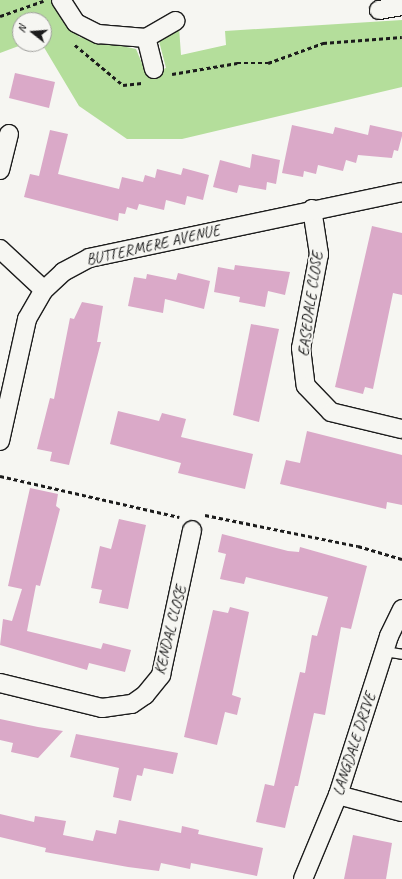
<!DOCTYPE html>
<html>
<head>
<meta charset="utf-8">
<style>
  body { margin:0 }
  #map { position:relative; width:402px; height:879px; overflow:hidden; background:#f6f6f2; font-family:Caveat,sans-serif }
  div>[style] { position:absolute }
  .green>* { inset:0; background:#b4de9b }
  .building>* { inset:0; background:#daa9c8 }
  .path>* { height:2.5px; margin-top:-1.25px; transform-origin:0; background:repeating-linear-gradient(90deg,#1c1c1c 0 4px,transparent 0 7px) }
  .roads { filter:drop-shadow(1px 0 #1c1c1c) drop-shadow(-1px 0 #1c1c1c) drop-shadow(0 1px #1c1c1c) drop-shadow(0 -1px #1c1c1c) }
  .service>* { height:9px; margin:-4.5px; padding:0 4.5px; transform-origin:4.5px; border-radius:4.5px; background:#f6f6f2 }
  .minor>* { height:18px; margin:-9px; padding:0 9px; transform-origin:9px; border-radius:9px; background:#f6f6f2 }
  span { translate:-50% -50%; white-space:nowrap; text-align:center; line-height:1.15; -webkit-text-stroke:4px #f6f6f2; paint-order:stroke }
  .street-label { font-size:16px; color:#1c1c1c }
  .north { position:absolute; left:12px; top:12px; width:40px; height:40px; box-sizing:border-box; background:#f6f6f2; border:1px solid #9f9f9c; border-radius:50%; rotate:287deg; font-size:11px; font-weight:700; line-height:16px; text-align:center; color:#1c1c1c }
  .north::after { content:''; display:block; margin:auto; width:14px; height:18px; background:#1c1c1c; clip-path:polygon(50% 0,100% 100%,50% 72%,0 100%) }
</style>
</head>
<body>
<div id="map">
  <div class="green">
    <i style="clip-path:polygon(0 0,54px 0,79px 37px,136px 49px,147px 75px,166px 68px,159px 41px,179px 27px,181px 55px,226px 45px,225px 31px,402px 20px,402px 87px,182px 139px,127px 139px,79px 106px,42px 44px,44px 20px,20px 20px,20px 44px,24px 44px,0 53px)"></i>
  </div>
  <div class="building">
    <i style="clip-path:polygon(15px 73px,55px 82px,49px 108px,9px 98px)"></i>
    <i style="clip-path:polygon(292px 125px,333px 134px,335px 127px,368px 135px,370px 125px,402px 132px,402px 136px,398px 151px,394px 150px,392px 158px,358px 155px,356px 163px,346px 160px,343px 171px,318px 165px,316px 174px,304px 171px,303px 177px,282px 173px)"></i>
    <i style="clip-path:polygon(50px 130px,68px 134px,58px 174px,119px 189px,122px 177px,143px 182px,145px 175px,155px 178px,157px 169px,181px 175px,183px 168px,209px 175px,203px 200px,187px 196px,185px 205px,166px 200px,164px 210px,139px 204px,137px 210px,127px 207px,125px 214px,119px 213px,118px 221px,24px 197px,30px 174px,39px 176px)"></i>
    <i style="clip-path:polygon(252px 154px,280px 160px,276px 184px,267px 182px,266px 190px,239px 185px,237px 193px,213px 187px,220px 160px,250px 168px)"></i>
    <i style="clip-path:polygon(372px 226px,402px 233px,402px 295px,393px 293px,373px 389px,365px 387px,363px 394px,335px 387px)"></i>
    <i style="clip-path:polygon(235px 265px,290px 272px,285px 295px,268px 291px,265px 307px,239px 302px,240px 297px,214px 292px,218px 267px,234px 270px)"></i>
    <i style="clip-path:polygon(178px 273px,210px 281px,204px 309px,165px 299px,163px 313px,128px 306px,134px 277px,146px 279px,147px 274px,176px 280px)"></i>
    <i style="clip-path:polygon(82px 302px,103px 306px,97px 342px,101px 342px,69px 465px,50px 461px,52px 452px,37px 449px,50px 398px,54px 399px,70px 318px,74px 319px)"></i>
    <i style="clip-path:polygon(251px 324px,279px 329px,259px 422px,233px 415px)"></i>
    <i style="clip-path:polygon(118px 411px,159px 421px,162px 413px,186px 419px,181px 437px,253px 454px,245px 489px,178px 473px,181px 463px,110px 444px)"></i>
    <i style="clip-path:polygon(307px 431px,402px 455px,402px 505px,387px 502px,386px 509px,280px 484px,286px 460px,300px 463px)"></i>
    <i style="clip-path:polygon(30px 488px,58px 494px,56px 506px,60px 509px,40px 586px,36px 585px,27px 631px,101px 649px,103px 643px,131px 650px,125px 672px,89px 663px,87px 670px,0 645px,3px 619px,12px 621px,22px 589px,8px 586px)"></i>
    <i style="clip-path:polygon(119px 519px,146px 525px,128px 609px,99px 603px,102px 590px,91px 588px,100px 546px,111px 549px)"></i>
    <i style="clip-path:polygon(222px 534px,288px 551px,299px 552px,300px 547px,367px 566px,351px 629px,341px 627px,325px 715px,314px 713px,298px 786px,295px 786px,285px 828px,256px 822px,265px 784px,274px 786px,300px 672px,305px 673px,312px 635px,317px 636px,328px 597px,246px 577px,244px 584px,220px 579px,226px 554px,218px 552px)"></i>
    <i style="clip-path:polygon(230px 607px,249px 612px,232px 695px,241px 698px,237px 715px,225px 712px,217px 745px,184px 737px,213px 610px,228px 613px)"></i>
    <i style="clip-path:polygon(0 719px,38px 727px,63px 731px,38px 758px,11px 752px,13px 743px,0 740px)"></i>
    <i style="clip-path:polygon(76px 734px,178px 753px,173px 774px,144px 768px,142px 776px,137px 775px,131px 801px,113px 797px,119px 768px,70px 757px)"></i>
    <i style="clip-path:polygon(0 814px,34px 822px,35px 816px,66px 821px,63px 835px,93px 841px,96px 830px,116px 834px,119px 820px,181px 833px,182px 826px,199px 830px,198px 834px,263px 848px,257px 876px,191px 863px,190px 869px,161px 863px,159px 871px,128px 867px,45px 852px,46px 848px,0 837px)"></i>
    <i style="clip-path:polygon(353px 835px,392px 843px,386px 879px,344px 879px)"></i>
  </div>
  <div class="path">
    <i style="left:0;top:16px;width:46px;rotate:-19.2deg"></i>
    <i style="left:75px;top:45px;width:62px;rotate:39.8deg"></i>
    <i style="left:123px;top:85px;width:19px;rotate:-6deg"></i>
    <i style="left:172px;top:74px;width:66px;rotate:-9.6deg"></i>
    <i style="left:237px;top:63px;width:31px"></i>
    <i style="left:268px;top:63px;width:59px;rotate:-20deg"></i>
    <i style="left:323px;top:43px;width:79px;rotate:-4.3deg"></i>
    <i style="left:0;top:476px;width:184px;rotate:12.9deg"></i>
    <i style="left:205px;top:515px;width:156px;rotate:11.5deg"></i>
    <i style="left:358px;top:546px;width:46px;rotate:16.5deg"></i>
  </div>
  <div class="roads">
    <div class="service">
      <i style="left:384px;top:651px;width:18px;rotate:9deg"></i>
    </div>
    <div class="minor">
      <i style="left:61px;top:0;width:27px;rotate:57deg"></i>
      <i style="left:76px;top:23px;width:25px;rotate:27deg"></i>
      <i style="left:98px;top:34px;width:48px;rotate:4.8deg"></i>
      <i style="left:379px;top:10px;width:23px;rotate:-10deg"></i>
      <i style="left:154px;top:69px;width:32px;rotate:-104deg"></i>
      <i style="left:146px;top:38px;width:34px;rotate:-30deg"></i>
      <i style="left:0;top:170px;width:37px;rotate:-76deg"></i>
      <i style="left:312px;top:209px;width:46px;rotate:81.2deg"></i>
      <i style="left:319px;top:254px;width:96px;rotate:100.8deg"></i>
      <i style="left:301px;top:348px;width:38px;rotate:83deg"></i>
      <i style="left:306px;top:386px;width:36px;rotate:46deg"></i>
      <i style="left:331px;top:412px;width:73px;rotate:13.5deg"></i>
      <i style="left:0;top:249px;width:60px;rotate:43deg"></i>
      <i style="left:0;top:441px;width:125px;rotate:-77.5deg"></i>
      <i style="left:27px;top:319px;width:34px;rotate:-60deg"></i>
      <i style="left:44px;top:290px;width:26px;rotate:-43deg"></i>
      <i style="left:63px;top:272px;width:30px;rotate:-28deg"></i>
      <i style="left:89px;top:258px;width:320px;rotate:-11.9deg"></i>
      <i style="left:0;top:683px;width:105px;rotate:13.8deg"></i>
      <i style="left:102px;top:708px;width:30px;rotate:-8deg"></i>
      <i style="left:132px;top:704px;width:16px;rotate:-35deg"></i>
      <i style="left:145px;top:695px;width:26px;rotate:-51deg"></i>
      <i style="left:161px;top:675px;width:148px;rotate:-77.9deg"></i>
      <i style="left:338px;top:795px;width:66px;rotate:14.9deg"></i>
      <i style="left:303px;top:879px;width:91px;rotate:-67.4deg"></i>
      <i style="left:338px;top:795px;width:167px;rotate:-72.2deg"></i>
      <i style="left:389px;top:636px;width:30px;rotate:-64deg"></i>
    </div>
  </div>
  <div class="street-label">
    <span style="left:153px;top:245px;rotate:-13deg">BUTTERMERE AVENUE</span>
    <span style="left:310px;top:304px;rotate:-82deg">EASEDALE CLOSE</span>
    <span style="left:170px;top:630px;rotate:-76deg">KENDAL CLOSE</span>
    <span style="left:354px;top:744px;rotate:-72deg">LANGDALE DRIVE</span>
  </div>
  <div class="north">N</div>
</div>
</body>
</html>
